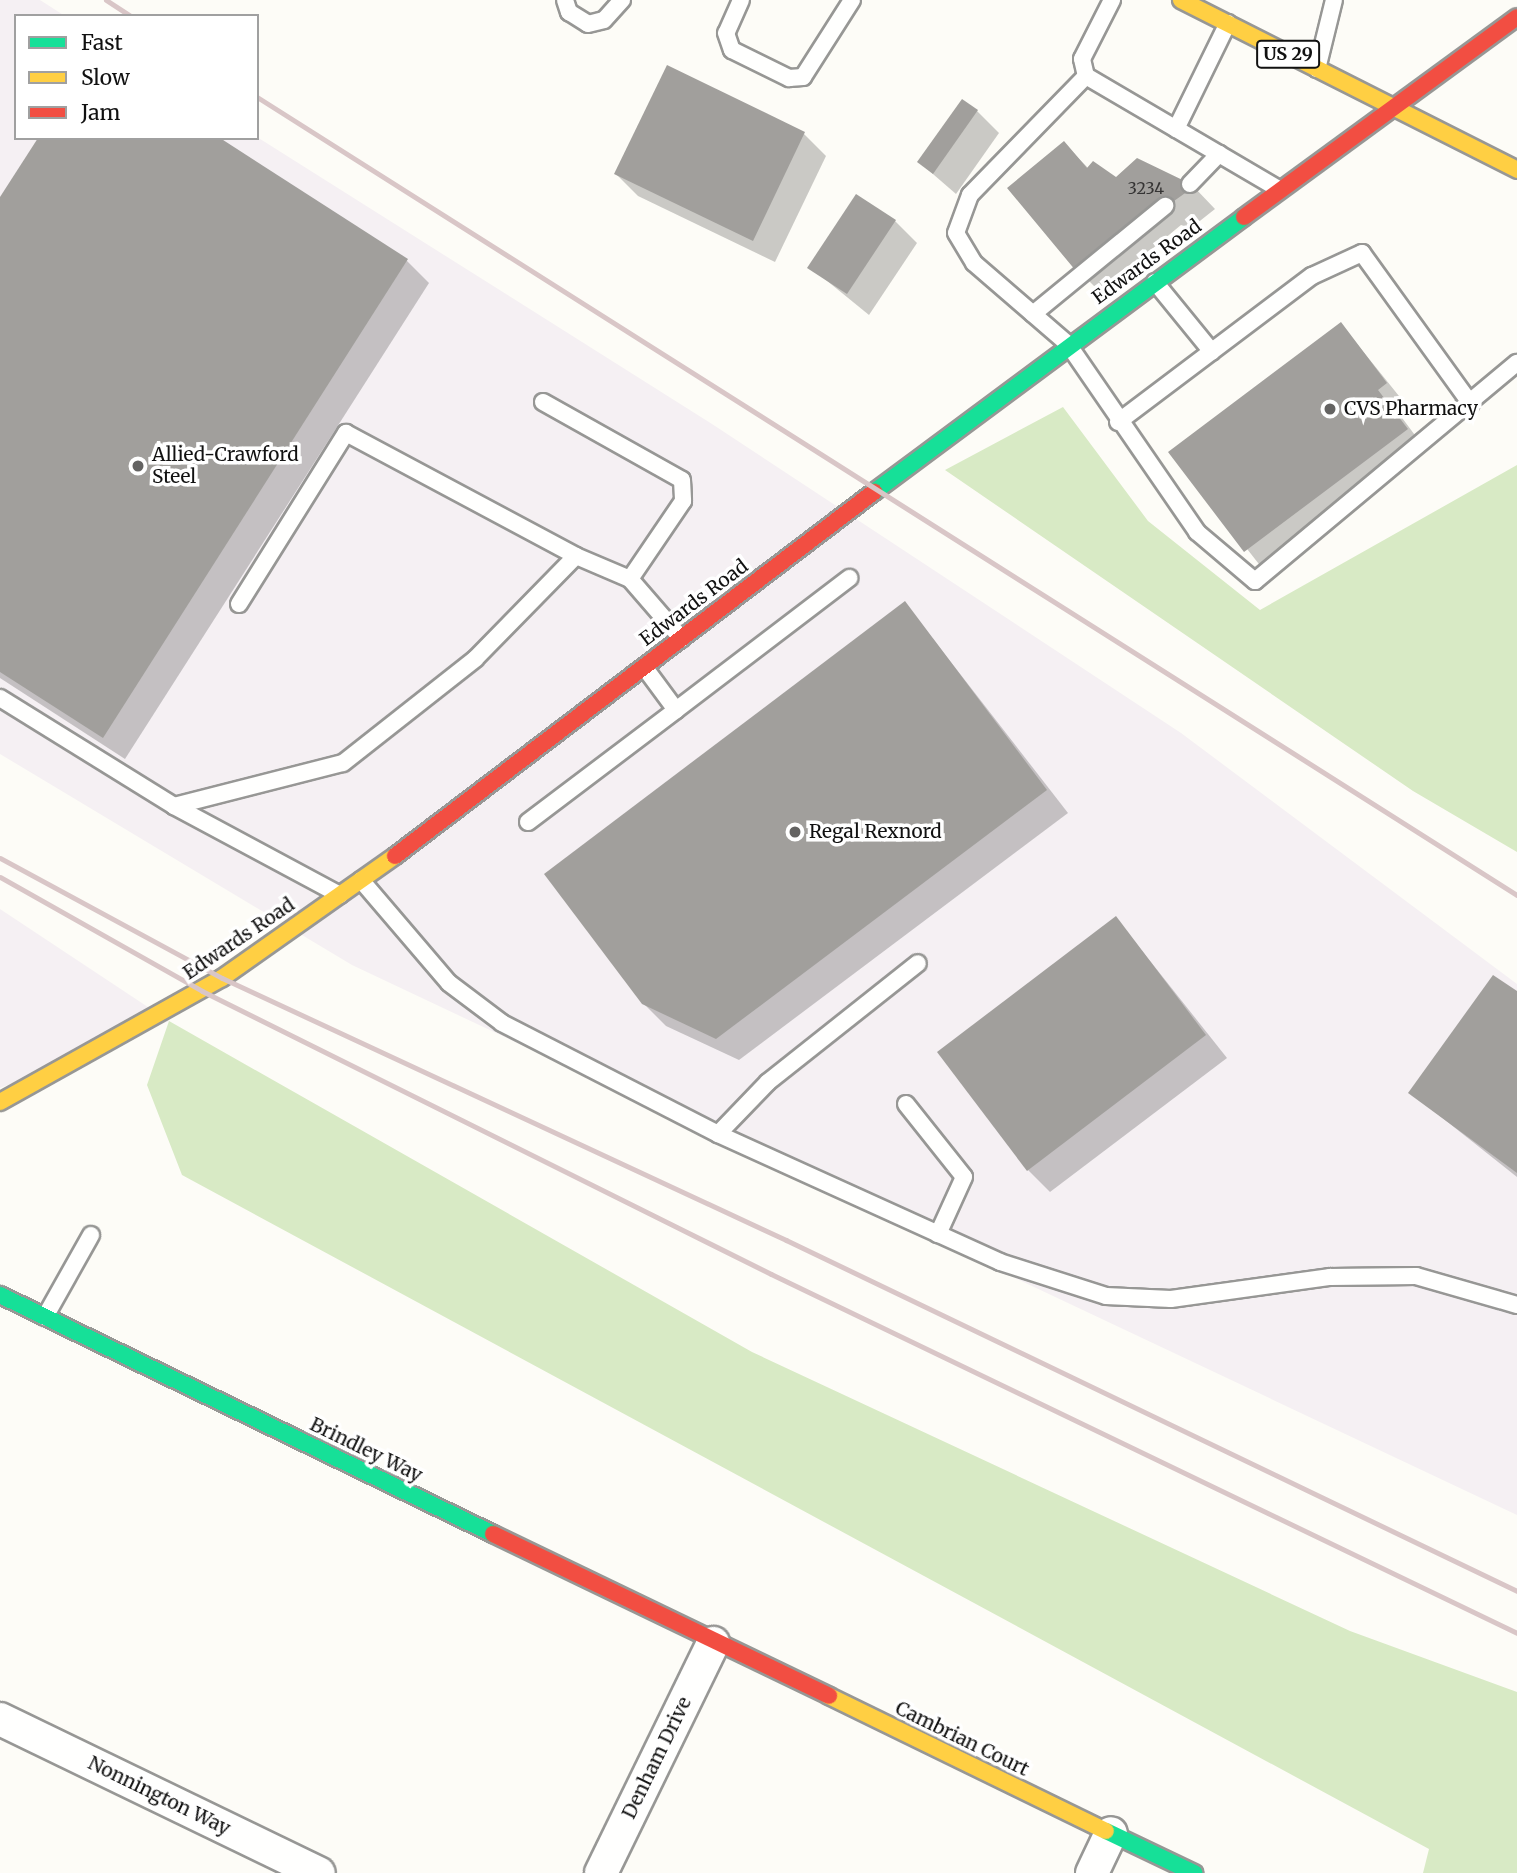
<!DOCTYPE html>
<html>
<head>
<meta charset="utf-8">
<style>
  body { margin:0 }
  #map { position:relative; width:1517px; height:1873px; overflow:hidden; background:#fdfcf7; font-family:Merriweather,serif }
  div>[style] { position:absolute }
  .industrial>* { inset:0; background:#f5f0f3 }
  .forest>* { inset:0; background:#d8eac5 }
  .shadow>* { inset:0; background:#0003 }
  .building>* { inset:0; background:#a19f9c }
  .roads { filter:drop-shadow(2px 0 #979795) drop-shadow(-2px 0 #979795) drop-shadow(0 2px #979795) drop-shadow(0 -2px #979795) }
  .lane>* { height:16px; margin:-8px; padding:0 8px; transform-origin:8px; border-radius:8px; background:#fffffe }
  .street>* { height:32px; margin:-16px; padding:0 16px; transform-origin:16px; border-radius:16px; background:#fffffe }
  .fast>* { height:16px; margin:-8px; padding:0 8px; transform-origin:8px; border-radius:8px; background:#16e098 }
  .slow>* { height:16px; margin:-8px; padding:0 8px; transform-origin:8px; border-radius:8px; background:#ffcf43 }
  .jam>* { height:16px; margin:-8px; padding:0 8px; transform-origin:8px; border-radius:8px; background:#f24e42 }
  .rail>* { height:5px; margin:-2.5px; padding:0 2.5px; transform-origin:2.5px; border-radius:2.5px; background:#d9c6c7 }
  .dots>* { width:19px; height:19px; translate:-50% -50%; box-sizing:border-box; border:4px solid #fff; border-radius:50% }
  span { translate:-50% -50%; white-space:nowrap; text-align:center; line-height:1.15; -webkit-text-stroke:7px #fff; paint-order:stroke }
  .number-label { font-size:16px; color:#353434 }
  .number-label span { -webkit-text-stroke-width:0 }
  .shield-label span { padding:2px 5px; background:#fff; border:2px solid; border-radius:5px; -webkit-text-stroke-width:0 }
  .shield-label { font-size:18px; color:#111; font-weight:700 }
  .street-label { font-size:19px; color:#111 }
  .poi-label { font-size:19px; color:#111 }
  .left { translate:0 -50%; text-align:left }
  .legend { position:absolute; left:14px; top:14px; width:245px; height:126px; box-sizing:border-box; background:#fff; border:2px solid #a0a0a0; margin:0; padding:9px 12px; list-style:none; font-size:21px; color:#111 }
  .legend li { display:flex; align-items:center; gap:14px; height:35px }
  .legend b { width:35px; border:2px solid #a0a0a0 }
</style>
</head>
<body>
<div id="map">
  <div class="industrial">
    <i style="clip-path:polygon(0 0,40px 0,65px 16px,16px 16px,16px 138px,257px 137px,712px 424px,1181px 733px,1517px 984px,1517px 1515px,352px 965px,0 754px)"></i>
    <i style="clip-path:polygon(0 909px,169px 1021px,0 1088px)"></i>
  </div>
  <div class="forest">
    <i style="clip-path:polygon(1063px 407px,1148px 521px,1260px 610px,1517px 465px,1517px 852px,1413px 791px,945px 470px)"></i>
    <i style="clip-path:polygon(169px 1021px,752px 1352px,1350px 1631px,1517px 1692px,1517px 1873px,1423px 1873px,1429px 1849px,182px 1175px,147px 1085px)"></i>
  </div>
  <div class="shadow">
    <i style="clip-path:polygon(977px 111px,999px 133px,956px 194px,919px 162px)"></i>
    <i style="clip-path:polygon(804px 134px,826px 156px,775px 262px,638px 196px,616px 174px)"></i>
    <i style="clip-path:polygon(1064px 143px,1088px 168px,1116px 179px,1194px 187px,1215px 209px,1191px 228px,1181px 225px,1100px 292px,1078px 270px)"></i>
    <i style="clip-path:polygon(0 201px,407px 261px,429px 283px,125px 759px,0 678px)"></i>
    <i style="clip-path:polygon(895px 221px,917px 243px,869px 315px,810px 267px)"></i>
    <i style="clip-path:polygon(1341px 324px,1403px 401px,1394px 407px,1423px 446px,1262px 568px,1171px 452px)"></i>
    <i style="clip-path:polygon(905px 603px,1068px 813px,739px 1060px,666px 1026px,643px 1003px)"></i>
    <i style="clip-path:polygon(1116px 918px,1227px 1058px,1050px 1192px,1028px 1170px)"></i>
    <i style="clip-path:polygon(1517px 994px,1517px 1177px,1411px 1093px)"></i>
  </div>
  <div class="building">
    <i style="clip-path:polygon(667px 65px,805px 132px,753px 241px,614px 174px)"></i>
    <i style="clip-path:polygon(962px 99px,978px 110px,933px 174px,917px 162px)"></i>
    <i style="clip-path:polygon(38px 138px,220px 138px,408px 259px,103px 738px,0 672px,0 197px)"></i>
    <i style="clip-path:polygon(1064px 141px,1087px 168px,1093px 161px,1116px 177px,1137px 158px,1195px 186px,1076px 271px,1007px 188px)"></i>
    <i style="clip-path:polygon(856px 194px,896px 220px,847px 294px,807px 268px)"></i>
    <i style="clip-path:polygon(1341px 322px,1387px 383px,1378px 390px,1408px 429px,1244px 552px,1168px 452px)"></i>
    <i style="clip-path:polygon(905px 601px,1047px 790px,716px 1039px,642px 1004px,544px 874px)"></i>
    <i style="clip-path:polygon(1116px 916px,1206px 1035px,1027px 1171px,937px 1052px)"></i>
    <i style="clip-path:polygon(1493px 975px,1517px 991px,1517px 1173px,1408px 1093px)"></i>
  </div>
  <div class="roads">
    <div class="lane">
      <i style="left:565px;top:0;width:13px;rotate:72deg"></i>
      <i style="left:569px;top:12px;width:22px;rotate:32deg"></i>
      <i style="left:588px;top:24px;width:16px;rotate:-14deg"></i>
      <i style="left:604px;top:20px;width:27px;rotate:-48deg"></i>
      <i style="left:741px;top:0;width:36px;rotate:114deg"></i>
      <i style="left:726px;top:33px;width:18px;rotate:71deg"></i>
      <i style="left:732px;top:50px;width:64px;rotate:26.2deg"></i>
      <i style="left:789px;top:78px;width:14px;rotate:-4deg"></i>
      <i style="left:803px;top:77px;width:91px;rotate:-57.5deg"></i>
      <i style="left:1112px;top:0;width:66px;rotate:117deg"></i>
      <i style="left:1082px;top:59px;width:17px;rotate:77deg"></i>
      <i style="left:1086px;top:76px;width:225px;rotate:30.4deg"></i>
      <i style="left:1317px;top:69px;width:71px;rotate:-76.2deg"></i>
      <i style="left:1086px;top:76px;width:166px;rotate:134.3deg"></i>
      <i style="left:970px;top:195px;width:40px;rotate:110.2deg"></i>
      <i style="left:956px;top:233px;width:35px;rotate:59deg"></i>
      <i style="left:974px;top:263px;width:124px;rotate:40.8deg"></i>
      <i style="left:1068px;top:344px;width:228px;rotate:55.5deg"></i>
      <i style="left:1197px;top:532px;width:76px;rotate:40.2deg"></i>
      <i style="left:1255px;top:581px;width:341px;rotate:-39.8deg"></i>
      <i style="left:1176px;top:129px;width:118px;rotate:-63.9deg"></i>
      <i style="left:1190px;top:184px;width:42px;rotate:-46deg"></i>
      <i style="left:1155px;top:282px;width:90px;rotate:50.8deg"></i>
      <i style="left:1033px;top:314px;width:171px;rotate:-39.3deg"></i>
      <i style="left:543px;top:402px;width:159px;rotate:29.3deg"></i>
      <i style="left:682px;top:480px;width:21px;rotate:87deg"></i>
      <i style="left:683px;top:501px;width:94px;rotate:124.2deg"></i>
      <i style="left:1118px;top:422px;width:243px;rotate:-37deg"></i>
      <i style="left:1312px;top:276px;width:55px;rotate:-24.7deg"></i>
      <i style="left:1362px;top:253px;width:186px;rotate:54.2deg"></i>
      <i style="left:239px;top:604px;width:202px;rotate:-58deg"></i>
      <i style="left:346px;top:433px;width:261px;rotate:28.1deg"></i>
      <i style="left:0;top:698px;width:205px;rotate:31.8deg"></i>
      <i style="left:676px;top:710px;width:218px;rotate:-37.3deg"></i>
      <i style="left:528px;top:822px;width:186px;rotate:-37.1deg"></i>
      <i style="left:676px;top:710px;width:52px;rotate:-126.4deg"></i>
      <i style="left:361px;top:880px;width:135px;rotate:49.5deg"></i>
      <i style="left:449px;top:983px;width:66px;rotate:37deg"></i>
      <i style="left:502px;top:1023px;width:243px;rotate:27.2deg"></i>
      <i style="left:718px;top:1134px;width:310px;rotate:24.4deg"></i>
      <i style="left:1000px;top:1262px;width:111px;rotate:17.8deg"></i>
      <i style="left:1106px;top:1296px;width:65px;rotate:2.6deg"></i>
      <i style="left:1171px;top:1299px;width:161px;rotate:-7.9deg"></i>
      <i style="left:1330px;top:1277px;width:86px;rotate:-0.7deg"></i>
      <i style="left:1416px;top:1276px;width:105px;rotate:16deg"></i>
      <i style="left:340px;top:895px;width:188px;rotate:-151.8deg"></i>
      <i style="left:174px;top:806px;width:174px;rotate:-14.3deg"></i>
      <i style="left:343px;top:763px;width:168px;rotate:-38.2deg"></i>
      <i style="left:475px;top:659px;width:144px;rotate:-45.6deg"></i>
      <i style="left:576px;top:556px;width:59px;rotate:23.1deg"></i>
      <i style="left:630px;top:579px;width:79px;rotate:49.1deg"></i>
      <i style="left:906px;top:1104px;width:93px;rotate:51.5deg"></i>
      <i style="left:964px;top:1177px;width:63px;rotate:114.5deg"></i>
      <i style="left:718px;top:1134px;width:72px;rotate:-46.1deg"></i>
      <i style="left:768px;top:1082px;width:191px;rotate:-38.4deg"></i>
      <i style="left:45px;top:1317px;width:94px;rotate:-60.7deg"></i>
    </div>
    <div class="street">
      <i style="left:0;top:1719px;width:354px;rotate:25.8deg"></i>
      <i style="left:601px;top:1873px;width:256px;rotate:-64deg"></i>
      <i style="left:1092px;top:1873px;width:44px;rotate:-64.6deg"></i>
    </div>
    <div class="fast">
      <i style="left:874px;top:492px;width:461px;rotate:-36.6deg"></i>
      <i style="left:0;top:1295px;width:548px;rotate:25.86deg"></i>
      <i style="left:1106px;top:1831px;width:98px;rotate:25.5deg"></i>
    </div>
    <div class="slow">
      <i style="left:1181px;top:0;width:377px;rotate:26.8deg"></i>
      <i style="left:0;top:1102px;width:254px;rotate:-29.2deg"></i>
      <i style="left:222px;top:978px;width:212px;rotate:-35.2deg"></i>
      <i style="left:829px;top:1696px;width:308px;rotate:26deg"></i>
    </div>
    <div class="jam">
      <i style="left:1244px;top:217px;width:338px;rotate:-36.2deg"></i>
      <i style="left:395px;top:856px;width:602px;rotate:-37.23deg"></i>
      <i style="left:493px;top:1534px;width:373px;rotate:25.7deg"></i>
    </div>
  </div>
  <div class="rail">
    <i style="left:106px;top:0;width:30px;rotate:33deg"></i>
    <i style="left:257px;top:97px;width:1491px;rotate:32.35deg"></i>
    <i style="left:0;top:858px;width:252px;rotate:28.4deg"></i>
    <i style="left:222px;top:978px;width:622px;rotate:24.92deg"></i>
    <i style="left:786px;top:1240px;width:811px;rotate:25.65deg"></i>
    <i style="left:0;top:877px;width:232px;rotate:29.4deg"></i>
    <i style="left:202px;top:991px;width:635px;rotate:26.44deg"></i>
    <i style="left:771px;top:1274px;width:828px;rotate:25.7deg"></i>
  </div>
  <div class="dots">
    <i style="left:1330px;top:409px;background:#646362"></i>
    <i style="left:138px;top:466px;background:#646362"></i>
    <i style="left:795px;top:832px;background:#646362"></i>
  </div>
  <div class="number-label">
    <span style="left:1146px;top:188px">3234</span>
  </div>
  <div class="shield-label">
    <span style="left:1288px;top:54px">US 29</span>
  </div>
  <div class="street-label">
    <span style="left:1147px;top:262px;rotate:-36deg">Edwards Road</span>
    <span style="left:694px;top:603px;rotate:-37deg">Edwards Road</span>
    <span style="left:239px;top:939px;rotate:-34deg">Edwards Road</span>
    <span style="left:366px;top:1450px;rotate:26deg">Brindley Way</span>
    <span style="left:962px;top:1739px;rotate:26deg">Cambrian Court</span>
    <span style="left:657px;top:1758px;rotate:-64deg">Denham Drive</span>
    <span style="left:159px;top:1796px;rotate:26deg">Nonnington Way</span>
  </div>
  <div class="poi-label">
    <span class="left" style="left:1344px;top:409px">CVS Pharmacy</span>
    <span class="left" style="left:152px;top:466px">Allied-Crawford<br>Steel</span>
    <span class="left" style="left:809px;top:832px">Regal Rexnord</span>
  </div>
  <ul class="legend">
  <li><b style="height:9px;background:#16e098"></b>Fast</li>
  <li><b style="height:9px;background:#ffcf43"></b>Slow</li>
  <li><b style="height:9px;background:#f24e42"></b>Jam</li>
  </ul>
</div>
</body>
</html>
